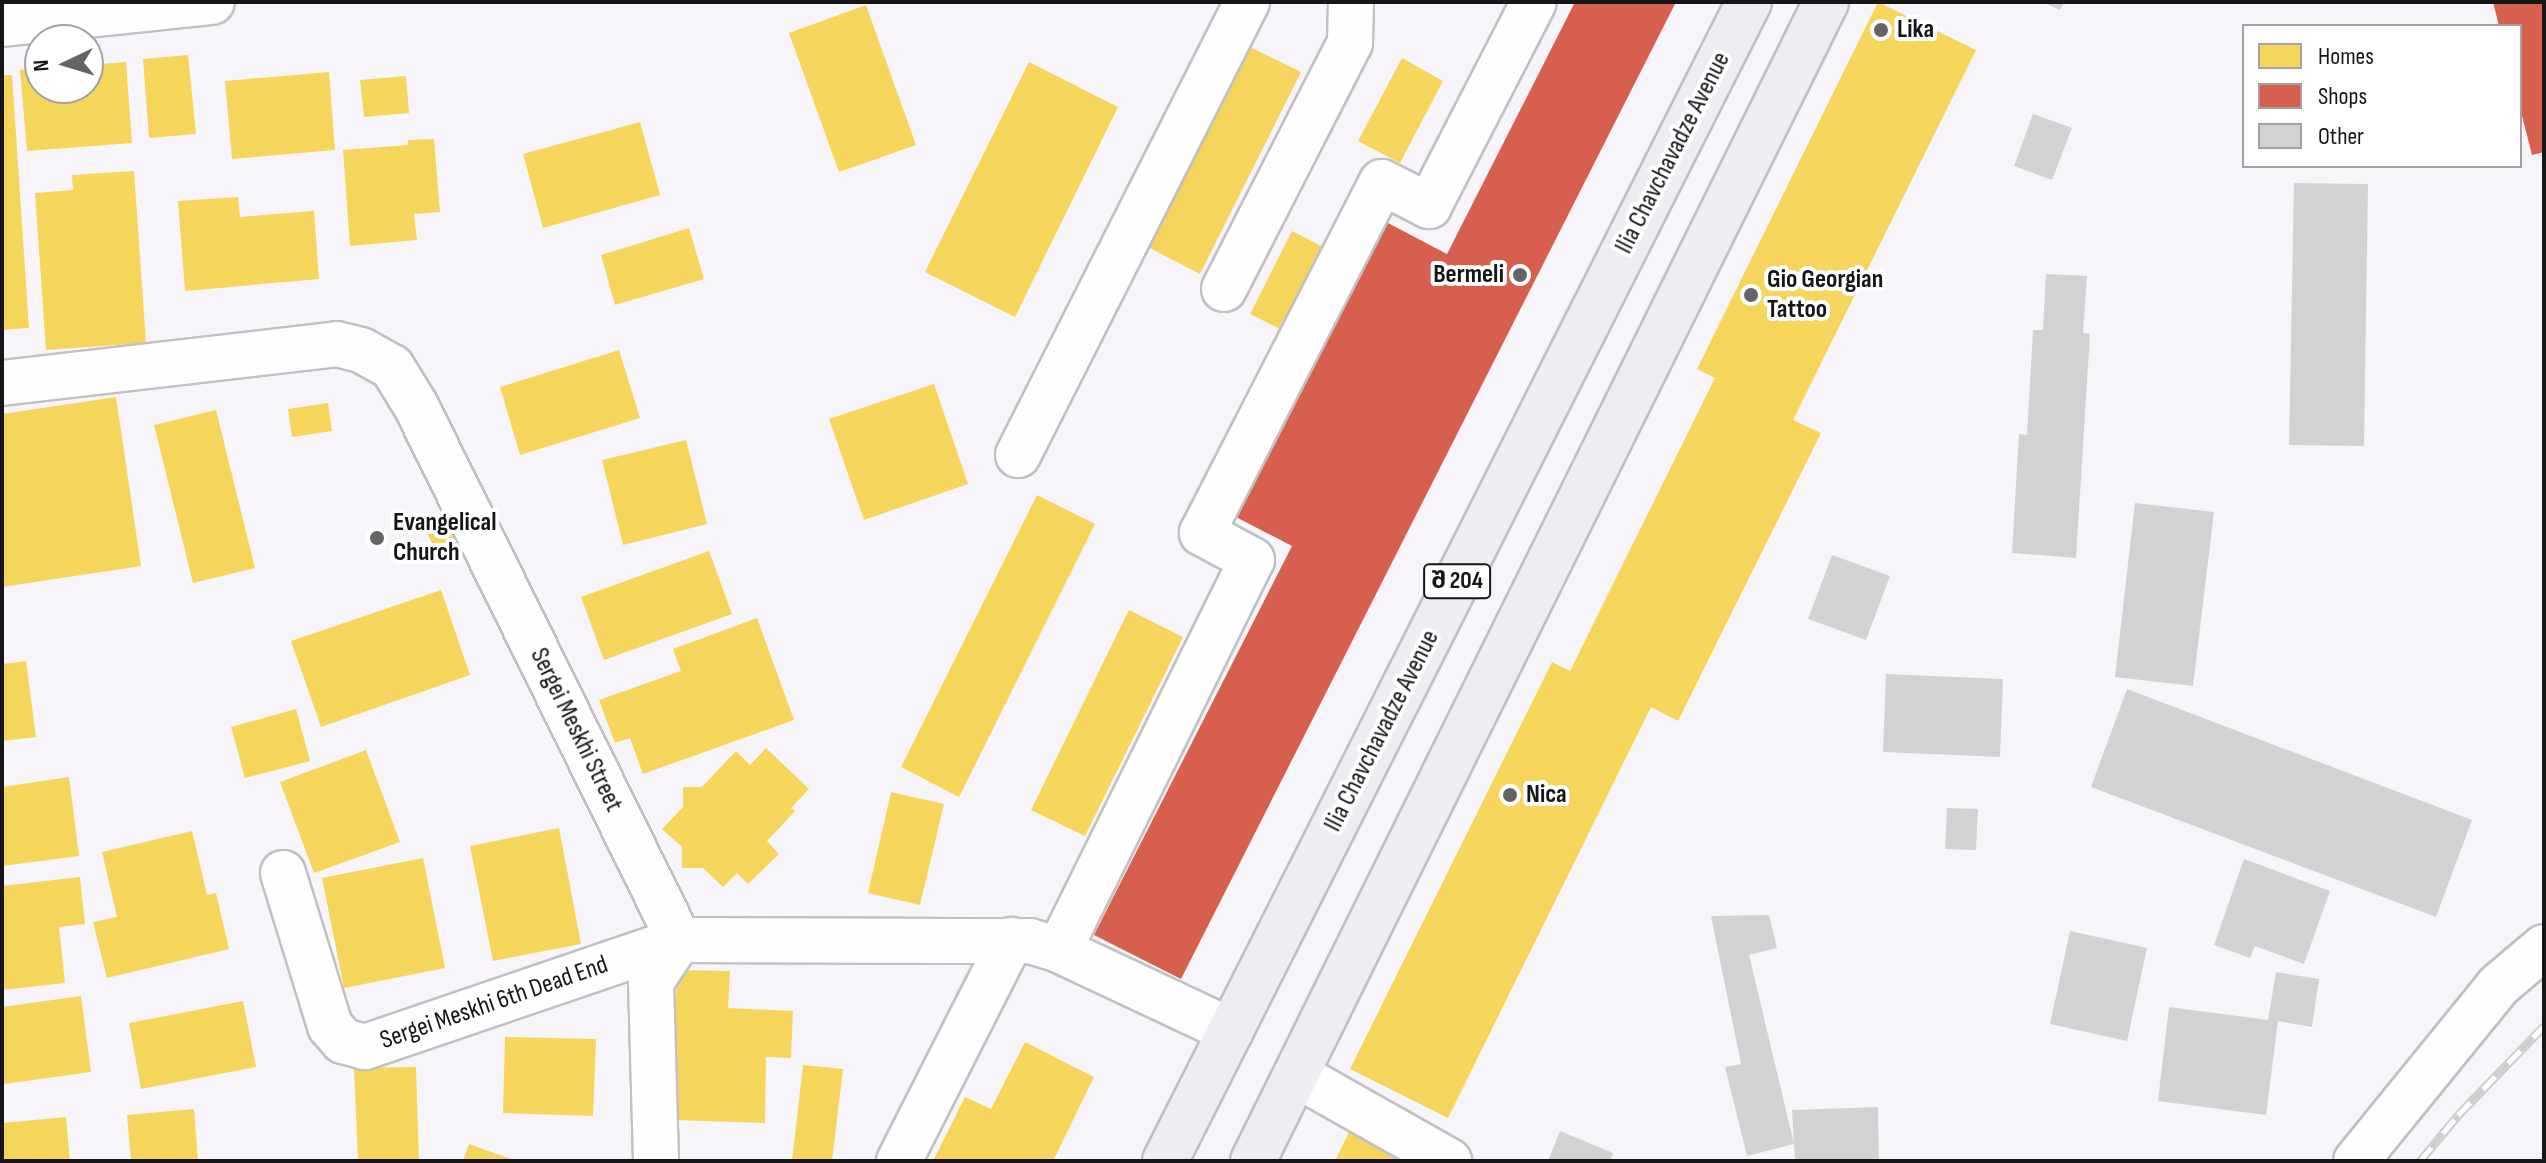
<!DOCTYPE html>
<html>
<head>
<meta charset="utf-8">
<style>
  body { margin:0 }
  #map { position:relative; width:2546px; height:1163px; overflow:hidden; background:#f7f5f9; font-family:"Sofia Sans Condensed","Noto Sans Georgian",sans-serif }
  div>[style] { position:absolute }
  .homes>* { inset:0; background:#f6d55c }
  .shops>* { inset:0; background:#d6604d }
  .building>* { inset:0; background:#d3d2d2 }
  .roads { filter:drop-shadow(2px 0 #c1c0c3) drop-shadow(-2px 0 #c1c0c3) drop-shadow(0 2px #c1c0c3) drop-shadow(0 -2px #c1c0c3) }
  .minor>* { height:44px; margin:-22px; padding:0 22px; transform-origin:22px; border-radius:22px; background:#fefefe }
  .major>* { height:44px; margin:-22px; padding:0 22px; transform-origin:22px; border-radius:22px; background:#efecf4 }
  .rail>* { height:9px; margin-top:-4.5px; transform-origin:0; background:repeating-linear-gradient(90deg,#fff 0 18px,#cecece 0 36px); box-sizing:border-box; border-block:2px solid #cecece }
  .dots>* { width:22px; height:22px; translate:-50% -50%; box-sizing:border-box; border:4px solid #fff; border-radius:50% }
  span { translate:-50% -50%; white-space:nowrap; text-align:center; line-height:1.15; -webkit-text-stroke:8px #fff; paint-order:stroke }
  .shield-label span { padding:2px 6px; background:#fff; border:2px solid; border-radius:6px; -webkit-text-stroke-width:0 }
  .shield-label { font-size:24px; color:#161518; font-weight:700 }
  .poi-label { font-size:26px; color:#161518; font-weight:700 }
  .left { translate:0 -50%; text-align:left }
  .right { translate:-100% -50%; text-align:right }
  .street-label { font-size:26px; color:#161518 }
  .frame { position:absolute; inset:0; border:4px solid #161518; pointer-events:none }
  .legend { position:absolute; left:2242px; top:24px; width:280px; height:144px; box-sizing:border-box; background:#fff; border:2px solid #a2a1a3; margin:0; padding:10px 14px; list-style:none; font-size:24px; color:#161518 }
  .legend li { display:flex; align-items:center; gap:16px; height:40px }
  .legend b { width:40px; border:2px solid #a2a1a3 }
  .north { position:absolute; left:24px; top:24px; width:80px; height:80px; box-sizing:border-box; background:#fff; border:2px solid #a2a1a3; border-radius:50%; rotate:266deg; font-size:22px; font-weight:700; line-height:32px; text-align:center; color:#161518 }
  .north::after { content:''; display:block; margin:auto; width:28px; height:36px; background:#656367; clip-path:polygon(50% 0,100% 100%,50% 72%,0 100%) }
</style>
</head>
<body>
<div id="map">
  <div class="homes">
    <i style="clip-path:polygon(1878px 2px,1976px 50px,1793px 420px,1821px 433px,1678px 721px,1651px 707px,1448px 1118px,1350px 1069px,1552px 662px,1570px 671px,1715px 378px,1697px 369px)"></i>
    <i style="clip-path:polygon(866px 5px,916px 145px,839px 172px,789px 33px)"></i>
    <i style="clip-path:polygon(1248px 46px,1301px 72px,1200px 274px,1148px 247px)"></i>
    <i style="clip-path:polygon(188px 55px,196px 134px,149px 138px,143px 59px)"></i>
    <i style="clip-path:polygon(1402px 58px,1443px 81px,1400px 163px,1358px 141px)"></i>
    <i style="clip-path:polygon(126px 62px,132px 143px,27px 151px,20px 70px,40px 68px,40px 88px,88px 88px,88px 65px)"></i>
    <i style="clip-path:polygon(1029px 62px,1118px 107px,1015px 317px,925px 272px)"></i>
    <i style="clip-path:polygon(329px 72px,335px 150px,232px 159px,225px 81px)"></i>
    <i style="clip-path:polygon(2px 75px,12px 75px,29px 328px,2px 330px)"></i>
    <i style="clip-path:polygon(406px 76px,409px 113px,364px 117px,360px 80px)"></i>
    <i style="clip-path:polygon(640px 122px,660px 195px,543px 228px,523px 154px)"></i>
    <i style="clip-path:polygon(434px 139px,440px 212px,414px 214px,417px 240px,350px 246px,343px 150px,408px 145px,408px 140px)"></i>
    <i style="clip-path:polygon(134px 171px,146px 343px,46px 350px,35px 193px,73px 190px,72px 175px)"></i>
    <i style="clip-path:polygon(238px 197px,240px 217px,314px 211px,319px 279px,185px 291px,178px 201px)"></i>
    <i style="clip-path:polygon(689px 228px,704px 279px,615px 305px,601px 255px)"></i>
    <i style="clip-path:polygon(1292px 231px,1333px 252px,1292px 335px,1250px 314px)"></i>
    <i style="clip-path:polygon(619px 350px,640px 418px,520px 455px,500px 387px)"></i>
    <i style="clip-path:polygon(934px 384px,968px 484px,864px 520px,829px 419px)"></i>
    <i style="clip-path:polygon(116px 397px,141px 566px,2px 587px,2px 414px)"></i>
    <i style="clip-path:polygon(328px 403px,332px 431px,292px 437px,288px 409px)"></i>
    <i style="clip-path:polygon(216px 410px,255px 568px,193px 583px,154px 425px)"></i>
    <i style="clip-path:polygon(686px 440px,707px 524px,623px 545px,602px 460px)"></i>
    <i style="clip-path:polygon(1037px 495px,1095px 524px,959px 797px,901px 767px)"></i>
    <i style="clip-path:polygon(446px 510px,459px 538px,435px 550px,422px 522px)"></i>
    <i style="clip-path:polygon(709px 551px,732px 614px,604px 660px,581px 597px)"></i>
    <i style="clip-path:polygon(441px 590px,470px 675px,321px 727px,291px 641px)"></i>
    <i style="clip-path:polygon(1129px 610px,1183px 637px,1085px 836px,1031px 810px)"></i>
    <i style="clip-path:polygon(757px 618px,794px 720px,643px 774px,630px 738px,615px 743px,599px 700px,681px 671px,673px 649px)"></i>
    <i style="clip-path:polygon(26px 661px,36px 737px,2px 741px,2px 664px)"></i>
    <i style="clip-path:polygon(296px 709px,310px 761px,245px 778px,231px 727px)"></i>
    <i style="clip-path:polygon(766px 748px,809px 789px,791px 808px,795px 811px,767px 841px,779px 854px,748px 884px,737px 873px,723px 887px,703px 868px,682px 868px,682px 847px,662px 829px,683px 807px,683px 787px,702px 787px,736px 751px,750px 765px)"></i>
    <i style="clip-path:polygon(366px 750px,400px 842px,314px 873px,280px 782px)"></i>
    <i style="clip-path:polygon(69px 777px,79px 856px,2px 866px,2px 787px)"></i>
    <i style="clip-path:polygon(891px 792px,944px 804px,920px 905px,868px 893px)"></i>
    <i style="clip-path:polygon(559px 828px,581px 944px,493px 961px,470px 846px)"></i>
    <i style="clip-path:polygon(192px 831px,207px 895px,216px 893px,229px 949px,107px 978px,93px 922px,117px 917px,102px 852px)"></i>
    <i style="clip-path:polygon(423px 858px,445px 968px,344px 988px,322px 878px)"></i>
    <i style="clip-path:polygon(80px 877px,85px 924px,59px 927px,65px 983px,2px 990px,2px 886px)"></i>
    <i style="clip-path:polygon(677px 970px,730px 971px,728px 1008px,793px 1011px,791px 1058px,766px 1057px,765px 1123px,672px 1120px)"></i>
    <i style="clip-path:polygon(81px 996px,91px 1072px,4px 1084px,2px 1007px)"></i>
    <i style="clip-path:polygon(243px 1001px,256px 1067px,141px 1089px,129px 1023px)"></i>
    <i style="clip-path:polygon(505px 1037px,596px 1039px,593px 1116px,503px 1113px)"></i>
    <i style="clip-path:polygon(1025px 1042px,1094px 1077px,1053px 1161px,933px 1161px,965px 1097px,991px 1109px)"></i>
    <i style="clip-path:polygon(803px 1065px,843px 1069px,832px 1161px,792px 1161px)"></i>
    <i style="clip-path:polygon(416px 1067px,419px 1161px,358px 1161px,354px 1068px)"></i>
    <i style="clip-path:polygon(194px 1109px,198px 1161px,131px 1161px,127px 1115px)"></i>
    <i style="clip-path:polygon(66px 1117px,70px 1161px,2px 1161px,2px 1123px)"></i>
    <i style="clip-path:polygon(1349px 1132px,1406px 1161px,1335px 1161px)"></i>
    <i style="clip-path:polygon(469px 1144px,516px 1161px,463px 1161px)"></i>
  </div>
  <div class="shops">
    <i style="clip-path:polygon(1575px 2px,1676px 2px,1181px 979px,1094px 935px,1292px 546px,1234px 516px,1384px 221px,1447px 254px)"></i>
    <i style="clip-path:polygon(2493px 2px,2544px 2px,2544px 152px,2532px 155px,2520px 108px,2520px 26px,2499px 26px)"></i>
  </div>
  <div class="building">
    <i style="clip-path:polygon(2042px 2px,2064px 2px,2060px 10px)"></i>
    <i style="clip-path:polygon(2033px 114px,2072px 128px,2052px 180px,2014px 166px)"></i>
    <i style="clip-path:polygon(2294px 183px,2368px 184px,2364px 446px,2289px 445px)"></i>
    <i style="clip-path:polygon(2046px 274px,2087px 276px,2083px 333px,2090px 334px,2076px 558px,2012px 553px,2019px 434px,2027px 435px,2033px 330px,2043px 330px)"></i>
    <i style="clip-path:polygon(2135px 503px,2214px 512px,2193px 686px,2115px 677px)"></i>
    <i style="clip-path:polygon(1832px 555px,1890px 576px,1866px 640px,1808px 619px)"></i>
    <i style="clip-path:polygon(1886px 674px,2003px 679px,2000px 757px,1883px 752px)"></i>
    <i style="clip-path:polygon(2127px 689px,2472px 820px,2436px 917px,2091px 787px)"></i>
    <i style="clip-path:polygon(1947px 808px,1978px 809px,1976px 850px,1945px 849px)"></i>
    <i style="clip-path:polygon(2244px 859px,2330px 891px,2304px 964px,2255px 946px,2250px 958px,2214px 945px)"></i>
    <i style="clip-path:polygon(1769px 915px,1777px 948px,1749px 955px,1794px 1144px,1792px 1110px,1878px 1107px,1879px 1161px,1795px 1161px,1794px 1144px,1747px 1156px,1725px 1067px,1741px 1064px,1711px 916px)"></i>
    <i style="clip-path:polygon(2070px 931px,2147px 948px,2127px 1041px,2050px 1024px)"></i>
    <i style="clip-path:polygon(2276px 972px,2319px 979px,2312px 1027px,2278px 1021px,2266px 1115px,2158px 1101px,2169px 1007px,2268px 1020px)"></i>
    <i style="clip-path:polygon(1560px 1131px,1613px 1153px,1610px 1161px,1548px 1161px)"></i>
  </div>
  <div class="roads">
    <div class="minor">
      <i style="left:2px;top:24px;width:211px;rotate:-6deg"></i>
      <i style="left:1224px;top:289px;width:276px;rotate:-62.9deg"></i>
      <i style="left:1350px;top:43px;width:41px;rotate:-88.6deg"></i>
      <i style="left:2px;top:383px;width:337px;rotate:-6.6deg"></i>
      <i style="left:337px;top:344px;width:25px;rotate:14deg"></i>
      <i style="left:361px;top:350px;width:35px;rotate:29deg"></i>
      <i style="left:392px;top:367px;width:46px;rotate:58.4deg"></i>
      <i style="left:416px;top:406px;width:595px;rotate:63.78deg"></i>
      <i style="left:679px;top:940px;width:351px;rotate:0.2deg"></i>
      <i style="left:1030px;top:941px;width:30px;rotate:17deg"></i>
      <i style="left:1059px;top:950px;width:190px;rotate:25.2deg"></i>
      <i style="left:1018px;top:455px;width:508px;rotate:-63.18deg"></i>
      <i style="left:283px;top:873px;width:160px;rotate:72.9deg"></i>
      <i style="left:330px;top:1026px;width:20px;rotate:49deg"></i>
      <i style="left:343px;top:1041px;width:23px;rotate:15deg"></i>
      <i style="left:365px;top:1047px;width:332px;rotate:-18.8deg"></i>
      <i style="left:1059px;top:950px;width:435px;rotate:-63.7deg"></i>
      <i style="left:1252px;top:560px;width:57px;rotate:-151.6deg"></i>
      <i style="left:1202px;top:533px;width:394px;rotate:-62.9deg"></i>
      <i style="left:1382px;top:182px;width:53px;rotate:27.1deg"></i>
      <i style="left:1429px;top:206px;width:229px;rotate:-62.8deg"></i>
      <i style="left:1297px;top:1075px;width:175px;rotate:29.5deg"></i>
      <i style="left:656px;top:1161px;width:179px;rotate:-91.6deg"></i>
      <i style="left:651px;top:982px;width:50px;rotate:-56.3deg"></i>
      <i style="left:899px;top:1161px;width:248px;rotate:-63.1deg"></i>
      <i style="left:2356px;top:1161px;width:225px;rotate:-50.9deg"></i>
      <i style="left:2498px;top:986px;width:60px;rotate:-40.3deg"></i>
    </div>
    <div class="major">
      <i style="left:1165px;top:1161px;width:1298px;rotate:-63.26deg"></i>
      <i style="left:1253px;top:1161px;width:1293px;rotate:-63.69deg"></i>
    </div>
  </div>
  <div class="rail">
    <i style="left:2420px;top:1161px;width:60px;rotate:-50.4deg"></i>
    <i style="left:2458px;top:1115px;width:124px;rotate:-46deg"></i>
  </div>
  <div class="dots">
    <i style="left:1881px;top:30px;background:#656367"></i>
    <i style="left:1520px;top:275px;background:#656367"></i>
    <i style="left:1751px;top:295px;background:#656367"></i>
    <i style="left:377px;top:538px;background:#656367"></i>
    <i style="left:1510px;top:795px;background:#656367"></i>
  </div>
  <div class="shield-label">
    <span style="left:1457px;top:581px">შ 204</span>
  </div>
  <div class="poi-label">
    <span class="left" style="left:1897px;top:30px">Lika</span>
    <span class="right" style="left:1504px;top:275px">Bermeli</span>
    <span class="left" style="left:1767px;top:295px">Gio Georgian<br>Tattoo</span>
    <span class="left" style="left:393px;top:538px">Evangelical<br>Church</span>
    <span class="left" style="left:1526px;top:795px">Nica</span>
  </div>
  <div class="street-label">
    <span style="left:1673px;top:153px;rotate:-63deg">Ilia Chavchavadze Avenue</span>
    <span style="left:576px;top:730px;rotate:64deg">Sergei Meskhi Street</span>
    <span style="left:1382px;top:731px;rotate:-63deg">Ilia Chavchavadze Avenue</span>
    <span style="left:494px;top:1003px;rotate:-19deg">Sergei Meskhi 6th Dead End</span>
  </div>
  <div class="frame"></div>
  <ul class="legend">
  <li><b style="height:22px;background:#f6d55c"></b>Homes</li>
  <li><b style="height:22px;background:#d6604d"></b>Shops</li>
  <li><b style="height:22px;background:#d3d2d2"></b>Other</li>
  </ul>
  <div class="north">N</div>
</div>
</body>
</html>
